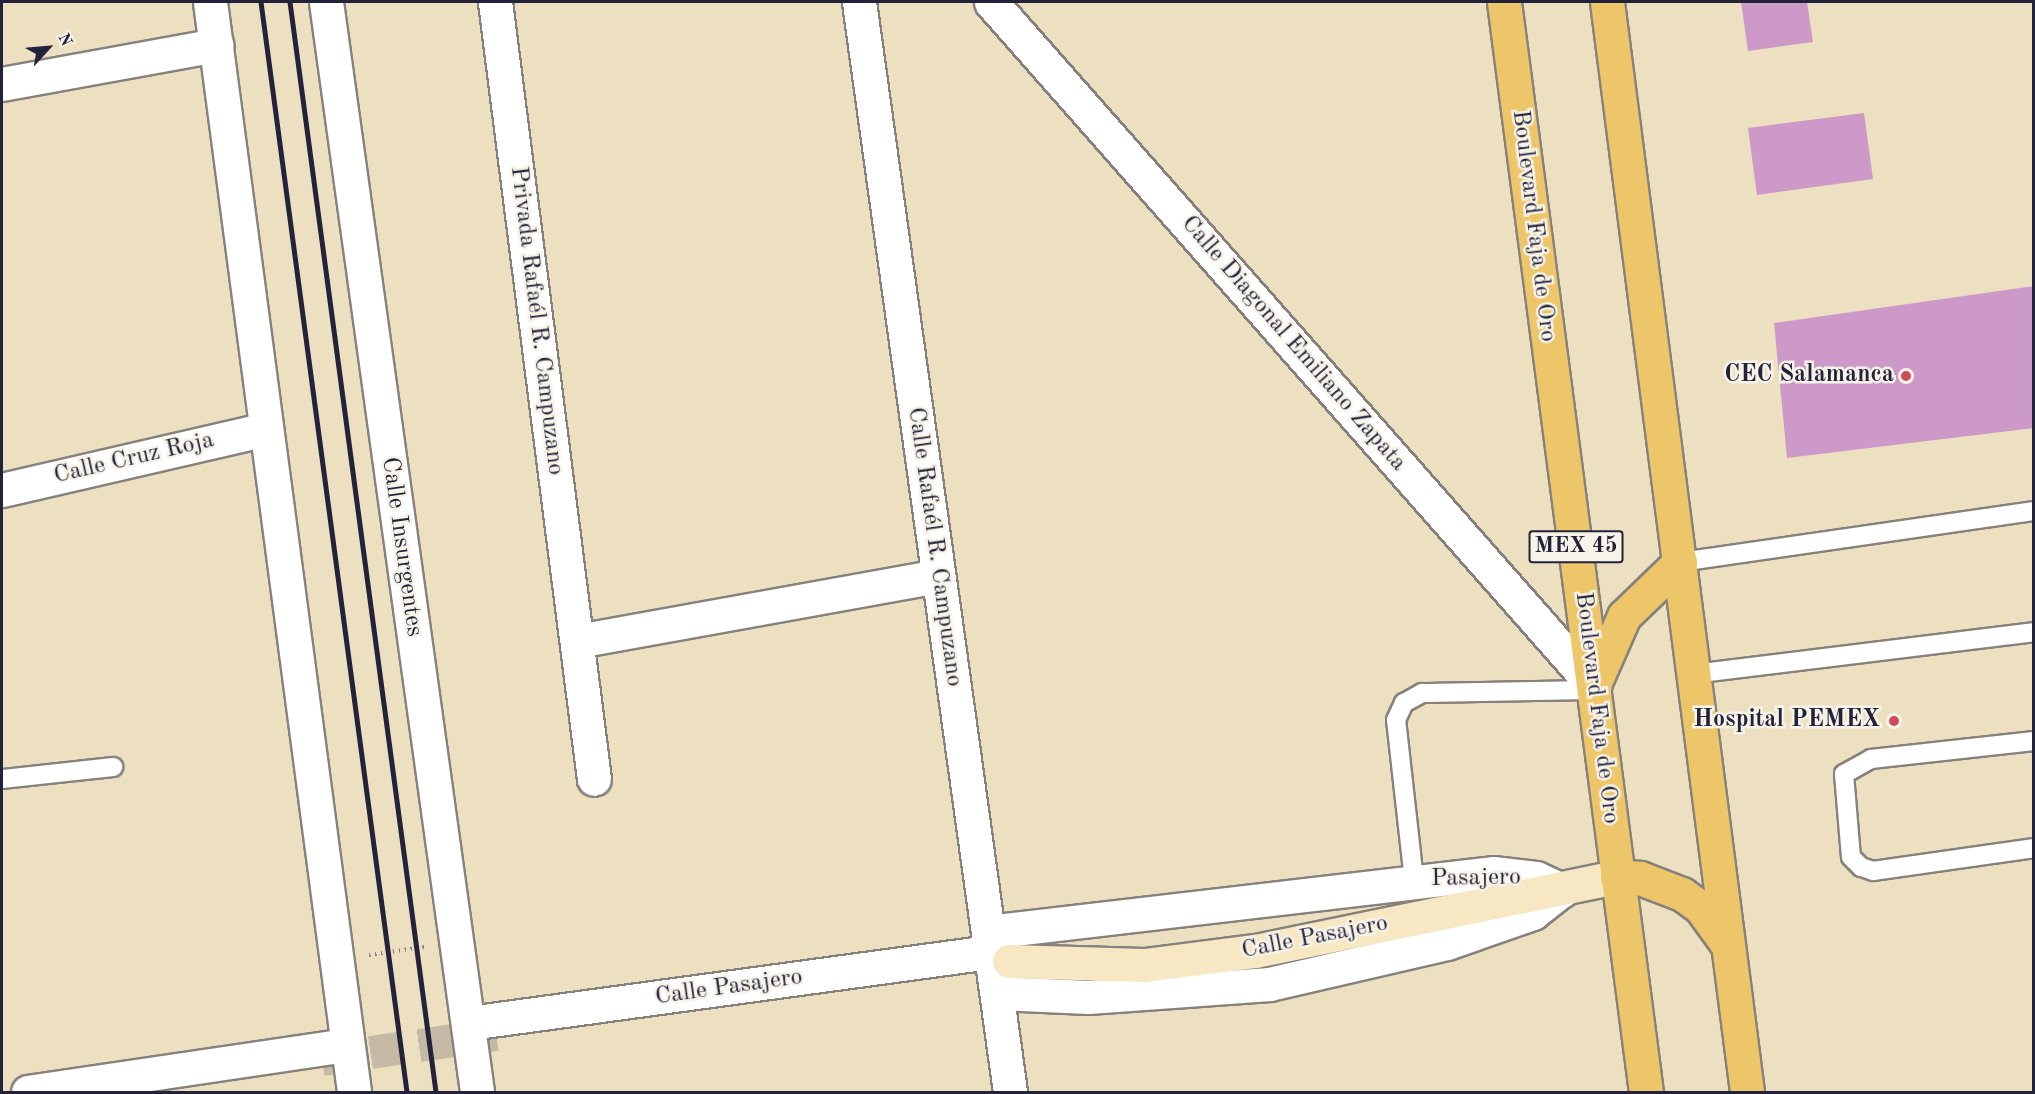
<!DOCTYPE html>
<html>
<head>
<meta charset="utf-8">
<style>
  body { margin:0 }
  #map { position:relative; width:2035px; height:1094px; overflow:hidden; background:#ece0c0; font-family:"Old Standard TT",serif }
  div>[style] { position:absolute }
  .building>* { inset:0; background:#cd99c8 }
  .secondary-tunnel>* { height:33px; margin-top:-16.5px; transform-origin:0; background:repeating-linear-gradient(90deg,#c4baa5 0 33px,transparent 0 49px) }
  .path>* { height:4px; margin-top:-2px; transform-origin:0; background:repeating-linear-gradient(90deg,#87817e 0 1.5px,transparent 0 6px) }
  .roads { filter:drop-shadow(2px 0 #87817e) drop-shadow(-2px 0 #87817e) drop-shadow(0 2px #87817e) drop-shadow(0 -2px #87817e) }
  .lane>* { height:18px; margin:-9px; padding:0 9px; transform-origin:9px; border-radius:9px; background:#fff }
  .street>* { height:33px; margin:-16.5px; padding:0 16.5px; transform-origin:16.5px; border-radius:16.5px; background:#fff }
  .secondary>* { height:33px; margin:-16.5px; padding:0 16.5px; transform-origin:16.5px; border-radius:16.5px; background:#f7e8c3 }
  .primary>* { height:33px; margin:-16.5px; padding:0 16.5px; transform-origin:16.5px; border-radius:16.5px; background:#ecc669 }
  .rail>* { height:4.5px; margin:-2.25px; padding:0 2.25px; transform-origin:2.25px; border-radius:2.25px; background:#22223b }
  .dots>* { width:16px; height:16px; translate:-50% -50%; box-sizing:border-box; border:3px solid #f7f3e8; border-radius:50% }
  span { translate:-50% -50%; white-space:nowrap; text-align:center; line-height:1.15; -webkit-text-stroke:5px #f7f3e8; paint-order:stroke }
  .shield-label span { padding:2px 4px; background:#f7f3e8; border:2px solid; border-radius:4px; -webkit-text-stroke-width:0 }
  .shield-label { font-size:22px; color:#22223b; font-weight:700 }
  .street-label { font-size:24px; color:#22223b }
  .poi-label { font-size:24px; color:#22223b; font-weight:700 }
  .right { translate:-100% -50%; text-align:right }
  .frame { position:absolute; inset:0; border:3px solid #22223b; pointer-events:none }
  .north { position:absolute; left:18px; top:18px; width:60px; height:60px; -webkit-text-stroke:4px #f7f3e8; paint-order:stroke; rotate:64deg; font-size:16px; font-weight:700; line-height:24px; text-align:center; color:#22223b }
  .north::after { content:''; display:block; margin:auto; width:21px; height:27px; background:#22223b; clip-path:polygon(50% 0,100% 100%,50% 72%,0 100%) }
</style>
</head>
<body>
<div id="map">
  <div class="building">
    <i style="clip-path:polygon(1741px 2px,1807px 2px,1813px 42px,1748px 51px)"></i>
    <i style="clip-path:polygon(1864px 113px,1873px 179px,1757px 195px,1748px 128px)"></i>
    <i style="clip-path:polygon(2034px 286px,2034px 428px,1787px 458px,1774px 323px)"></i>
  </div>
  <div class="secondary-tunnel">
    <i style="left:322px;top:1059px;width:176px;rotate:-8.2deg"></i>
  </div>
  <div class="path">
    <i style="left:369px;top:955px;width:56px;rotate:-8.3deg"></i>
  </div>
  <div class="roads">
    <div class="lane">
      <i style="left:1680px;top:562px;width:358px;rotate:-8.2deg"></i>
      <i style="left:1693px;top:674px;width:344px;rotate:-7deg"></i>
      <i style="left:2034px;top:741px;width:164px;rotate:173.7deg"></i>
      <i style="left:1871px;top:759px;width:31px;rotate:151deg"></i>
      <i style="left:1844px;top:774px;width:83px;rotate:85.2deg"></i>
      <i style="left:1851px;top:857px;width:14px;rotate:45deg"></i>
      <i style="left:1861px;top:867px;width:13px;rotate:18deg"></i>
      <i style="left:1873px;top:871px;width:163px;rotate:-8.1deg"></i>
      <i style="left:2px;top:779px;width:112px;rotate:-6.2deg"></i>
      <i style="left:1414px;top:880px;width:161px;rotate:-96.4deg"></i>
      <i style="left:1396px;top:720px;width:19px;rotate:-65deg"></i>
      <i style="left:1404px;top:703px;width:21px;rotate:-29deg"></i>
      <i style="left:1422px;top:693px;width:172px;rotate:-1deg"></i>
    </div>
    <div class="street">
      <i style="left:210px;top:2px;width:1099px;rotate:82.47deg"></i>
      <i style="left:326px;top:2px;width:1100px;rotate:82.11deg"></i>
      <i style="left:495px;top:2px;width:783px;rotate:82.74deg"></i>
      <i style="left:859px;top:2px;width:1100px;rotate:82.11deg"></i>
      <i style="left:991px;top:2px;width:912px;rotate:48.6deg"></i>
      <i style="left:2px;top:84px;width:218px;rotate:-10.3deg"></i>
      <i style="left:2px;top:490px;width:271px;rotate:-13deg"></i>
      <i style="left:577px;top:641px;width:367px;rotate:-10.2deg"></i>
      <i style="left:988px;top:932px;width:508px;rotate:-6.66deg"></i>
      <i style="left:1493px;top:873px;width:43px;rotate:6.6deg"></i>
      <i style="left:1536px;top:878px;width:29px;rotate:25deg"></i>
      <i style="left:1562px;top:890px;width:37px;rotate:142deg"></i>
      <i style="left:1533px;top:913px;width:91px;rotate:160.8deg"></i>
      <i style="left:1447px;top:943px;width:182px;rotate:167deg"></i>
      <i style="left:1270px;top:984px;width:182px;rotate:175.9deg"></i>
      <i style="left:1088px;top:997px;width:91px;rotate:-177.5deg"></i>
      <i style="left:469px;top:1023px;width:525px;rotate:-7.77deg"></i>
      <i style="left:28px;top:1092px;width:322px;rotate:-8.4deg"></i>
    </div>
    <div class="secondary">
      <i style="left:1009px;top:961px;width:135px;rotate:1.7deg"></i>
      <i style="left:1144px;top:965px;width:112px;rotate:-7.2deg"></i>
      <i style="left:1255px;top:951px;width:369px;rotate:-11.6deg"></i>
    </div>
    <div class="primary">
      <i style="left:1504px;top:2px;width:1099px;rotate:82.58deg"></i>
      <i style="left:1607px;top:2px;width:1099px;rotate:82.68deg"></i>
      <i style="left:1596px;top:680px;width:70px;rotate:-66.4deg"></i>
      <i style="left:1624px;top:616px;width:78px;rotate:-44deg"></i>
      <i style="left:1617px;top:877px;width:23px;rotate:2deg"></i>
      <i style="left:1640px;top:878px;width:45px;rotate:20.9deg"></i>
      <i style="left:1682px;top:894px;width:24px;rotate:36deg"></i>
      <i style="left:1701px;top:908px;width:44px;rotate:54.2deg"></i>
    </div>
  </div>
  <div class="rail">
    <i style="left:261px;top:2px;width:1100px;rotate:82.37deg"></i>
    <i style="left:290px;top:2px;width:1100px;rotate:82.37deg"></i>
  </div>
  <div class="dots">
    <i style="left:1906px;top:376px;background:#d1495b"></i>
    <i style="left:1894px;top:721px;background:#d1495b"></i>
  </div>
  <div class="shield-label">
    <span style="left:1576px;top:547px">MEX 45</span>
  </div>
  <div class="street-label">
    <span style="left:1533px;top:226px;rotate:83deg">Boulevard Faja de Oro</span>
    <span style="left:536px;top:321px;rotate:83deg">Privada Rafaél R. Campuzano</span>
    <span style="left:1293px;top:344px;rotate:49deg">Calle Diagonal Emiliano Zapata</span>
    <span style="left:134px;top:459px;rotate:-13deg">Calle Cruz Roja</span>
    <span style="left:401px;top:547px;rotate:82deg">Calle Insurgentes</span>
    <span style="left:934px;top:547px;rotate:82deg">Calle Rafaél R. Campuzano</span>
    <span style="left:1596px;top:708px;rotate:83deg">Boulevard Faja de Oro</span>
    <span style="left:1476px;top:879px;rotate:-1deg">Pasajero</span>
    <span style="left:1315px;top:938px;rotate:-11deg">Calle Pasajero</span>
    <span style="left:729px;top:988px;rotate:-8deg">Calle Pasajero</span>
  </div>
  <div class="poi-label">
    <span class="right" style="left:1894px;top:376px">CEC Salamanca</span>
    <span class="right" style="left:1880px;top:721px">Hospital PEMEX</span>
  </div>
  <div class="frame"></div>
  <div class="north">N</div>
</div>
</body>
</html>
